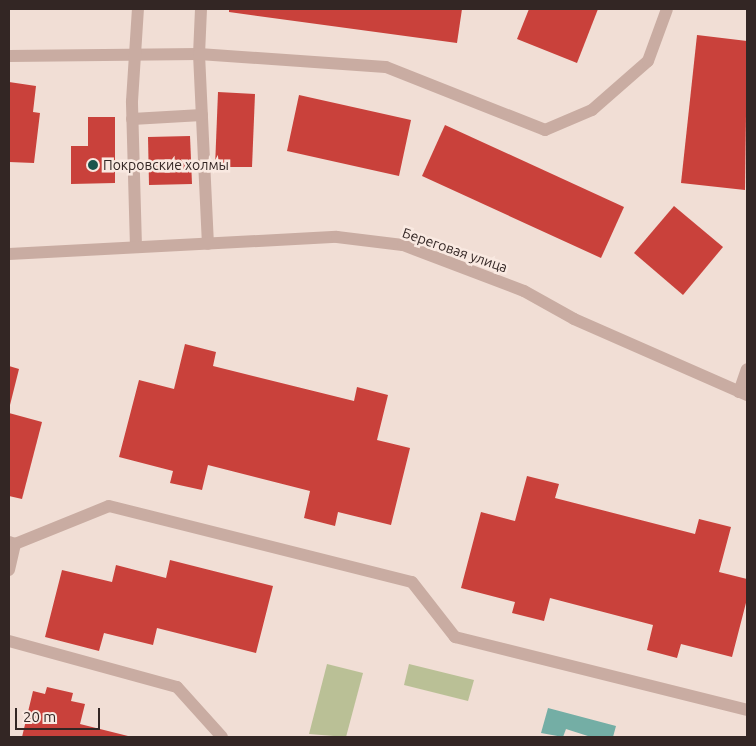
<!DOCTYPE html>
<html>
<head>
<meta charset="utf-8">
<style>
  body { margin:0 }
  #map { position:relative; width:756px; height:746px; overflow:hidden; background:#f1ded5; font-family:Ubuntu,sans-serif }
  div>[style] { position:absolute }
  .green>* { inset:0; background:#bac096 }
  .water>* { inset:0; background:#74aea5 }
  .building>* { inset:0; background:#c9413b }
  .service>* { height:12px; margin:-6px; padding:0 6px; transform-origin:6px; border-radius:6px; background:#c9aca2 }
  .minor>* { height:12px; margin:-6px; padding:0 6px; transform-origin:6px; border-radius:6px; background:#c9aca2 }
  .dots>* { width:14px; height:14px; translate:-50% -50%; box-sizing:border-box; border:2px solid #f9e9e1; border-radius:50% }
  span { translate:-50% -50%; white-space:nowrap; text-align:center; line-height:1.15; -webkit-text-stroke:5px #f9e9e1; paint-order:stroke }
  .poi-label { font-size:14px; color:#332624 }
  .left { translate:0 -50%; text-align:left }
  .street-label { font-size:14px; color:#332624 }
  .frame { position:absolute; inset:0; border:10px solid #332624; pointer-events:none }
  .scale { position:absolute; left:15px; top:708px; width:85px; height:22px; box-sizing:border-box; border:2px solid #332624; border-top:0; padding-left:6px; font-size:15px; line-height:18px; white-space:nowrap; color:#332624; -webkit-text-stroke:4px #f9e9e1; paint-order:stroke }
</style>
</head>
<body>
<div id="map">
  <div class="green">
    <i style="clip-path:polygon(327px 664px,363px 673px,346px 737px,309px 734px)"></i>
    <i style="clip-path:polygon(409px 664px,474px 680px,468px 701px,404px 685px)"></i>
  </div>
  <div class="water">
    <i style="clip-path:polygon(548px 708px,616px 726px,613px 737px,591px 737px,566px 729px,563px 737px,541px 733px)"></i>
  </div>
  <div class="building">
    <i style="clip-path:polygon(229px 9px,462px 9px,457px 43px,229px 12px)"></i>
    <i style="clip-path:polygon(529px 9px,598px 9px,577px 63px,517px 39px)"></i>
    <i style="clip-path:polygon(697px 35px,747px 41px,745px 190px,681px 183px)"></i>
    <i style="clip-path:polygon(9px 82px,36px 86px,33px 112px,40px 113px,34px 163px,9px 162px)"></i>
    <i style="clip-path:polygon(218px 92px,255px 94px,252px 167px,215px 167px)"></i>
    <i style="clip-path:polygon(299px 95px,411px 120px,399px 176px,287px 151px)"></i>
    <i style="clip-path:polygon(88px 117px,115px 117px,115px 183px,71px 184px,71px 146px,88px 146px)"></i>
    <i style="clip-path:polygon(445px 125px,624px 207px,601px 258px,422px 176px)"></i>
    <i style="clip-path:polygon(190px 136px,192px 184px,149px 185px,148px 137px)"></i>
    <i style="clip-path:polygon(674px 206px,723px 247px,683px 295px,634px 253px)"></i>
    <i style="clip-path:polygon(185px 344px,216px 352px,213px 366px,354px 401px,357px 387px,388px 395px,377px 440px,410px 448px,391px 525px,338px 512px,335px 526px,304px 518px,310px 491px,208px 465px,202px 490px,170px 483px,173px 471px,119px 457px,139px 380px,174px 389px)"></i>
    <i style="clip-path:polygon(9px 366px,19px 369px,9px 409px)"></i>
    <i style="clip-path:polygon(9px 413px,42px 422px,22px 499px,9px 496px)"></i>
    <i style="clip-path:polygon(527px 476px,559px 484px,555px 498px,695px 534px,699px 519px,731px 527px,719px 572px,747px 579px,747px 599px,732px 657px,681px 644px,677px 658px,647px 650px,653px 625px,550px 598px,544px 621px,512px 613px,515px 602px,461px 588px,481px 512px,515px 521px)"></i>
    <i style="clip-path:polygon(170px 560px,273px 586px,256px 653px,157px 628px,153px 645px,104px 633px,99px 651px,45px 637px,62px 570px,112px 582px,116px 565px,166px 578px)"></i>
    <i style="clip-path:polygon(47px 687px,73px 693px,71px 701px,85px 704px,80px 724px,132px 737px,22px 737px,33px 691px,45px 694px)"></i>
  </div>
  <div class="service">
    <i style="left:201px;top:9px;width:45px;rotate:92.5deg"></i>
    <i style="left:199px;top:54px;width:190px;rotate:87.3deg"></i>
    <i style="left:9px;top:56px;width:190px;rotate:-0.6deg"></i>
    <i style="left:199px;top:54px;width:187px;rotate:4deg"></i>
    <i style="left:386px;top:67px;width:171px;rotate:21.6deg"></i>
    <i style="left:545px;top:130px;width:51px;rotate:-23.1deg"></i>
    <i style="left:592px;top:110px;width:74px;rotate:-41.2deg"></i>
    <i style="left:648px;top:61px;width:55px;rotate:-69.9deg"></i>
    <i style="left:132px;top:119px;width:70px;rotate:-3.3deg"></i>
    <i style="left:136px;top:247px;width:146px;rotate:-91.6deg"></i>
    <i style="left:132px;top:101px;width:92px;rotate:-86.3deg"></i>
    <i style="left:739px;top:392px;width:24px;rotate:-71deg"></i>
    <i style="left:9px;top:542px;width:6px;rotate:18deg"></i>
    <i style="left:15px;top:544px;width:101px;rotate:-22deg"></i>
    <i style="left:109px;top:506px;width:312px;rotate:14.1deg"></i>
    <i style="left:412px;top:582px;width:70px;rotate:52deg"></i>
    <i style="left:455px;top:637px;width:301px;rotate:14deg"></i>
    <i style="left:9px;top:570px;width:27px;rotate:-77deg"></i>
    <i style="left:9px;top:641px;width:174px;rotate:15.3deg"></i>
    <i style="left:177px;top:687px;width:67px;rotate:48deg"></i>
  </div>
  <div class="minor">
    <i style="left:9px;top:254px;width:328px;rotate:-3deg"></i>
    <i style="left:337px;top:237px;width:66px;rotate:6.9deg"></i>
    <i style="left:403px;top:245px;width:129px;rotate:20.8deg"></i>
    <i style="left:524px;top:291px;width:57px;rotate:29.2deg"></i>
    <i style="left:574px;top:319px;width:189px;rotate:23.7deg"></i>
  </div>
  <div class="dots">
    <i style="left:93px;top:165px;background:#19554d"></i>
  </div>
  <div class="poi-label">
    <span class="left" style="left:103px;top:165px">Покровские холмы</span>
  </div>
  <div class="street-label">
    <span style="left:455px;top:250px;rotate:19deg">Береговая улица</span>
  </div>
  <div class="frame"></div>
  <div class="scale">20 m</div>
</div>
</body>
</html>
